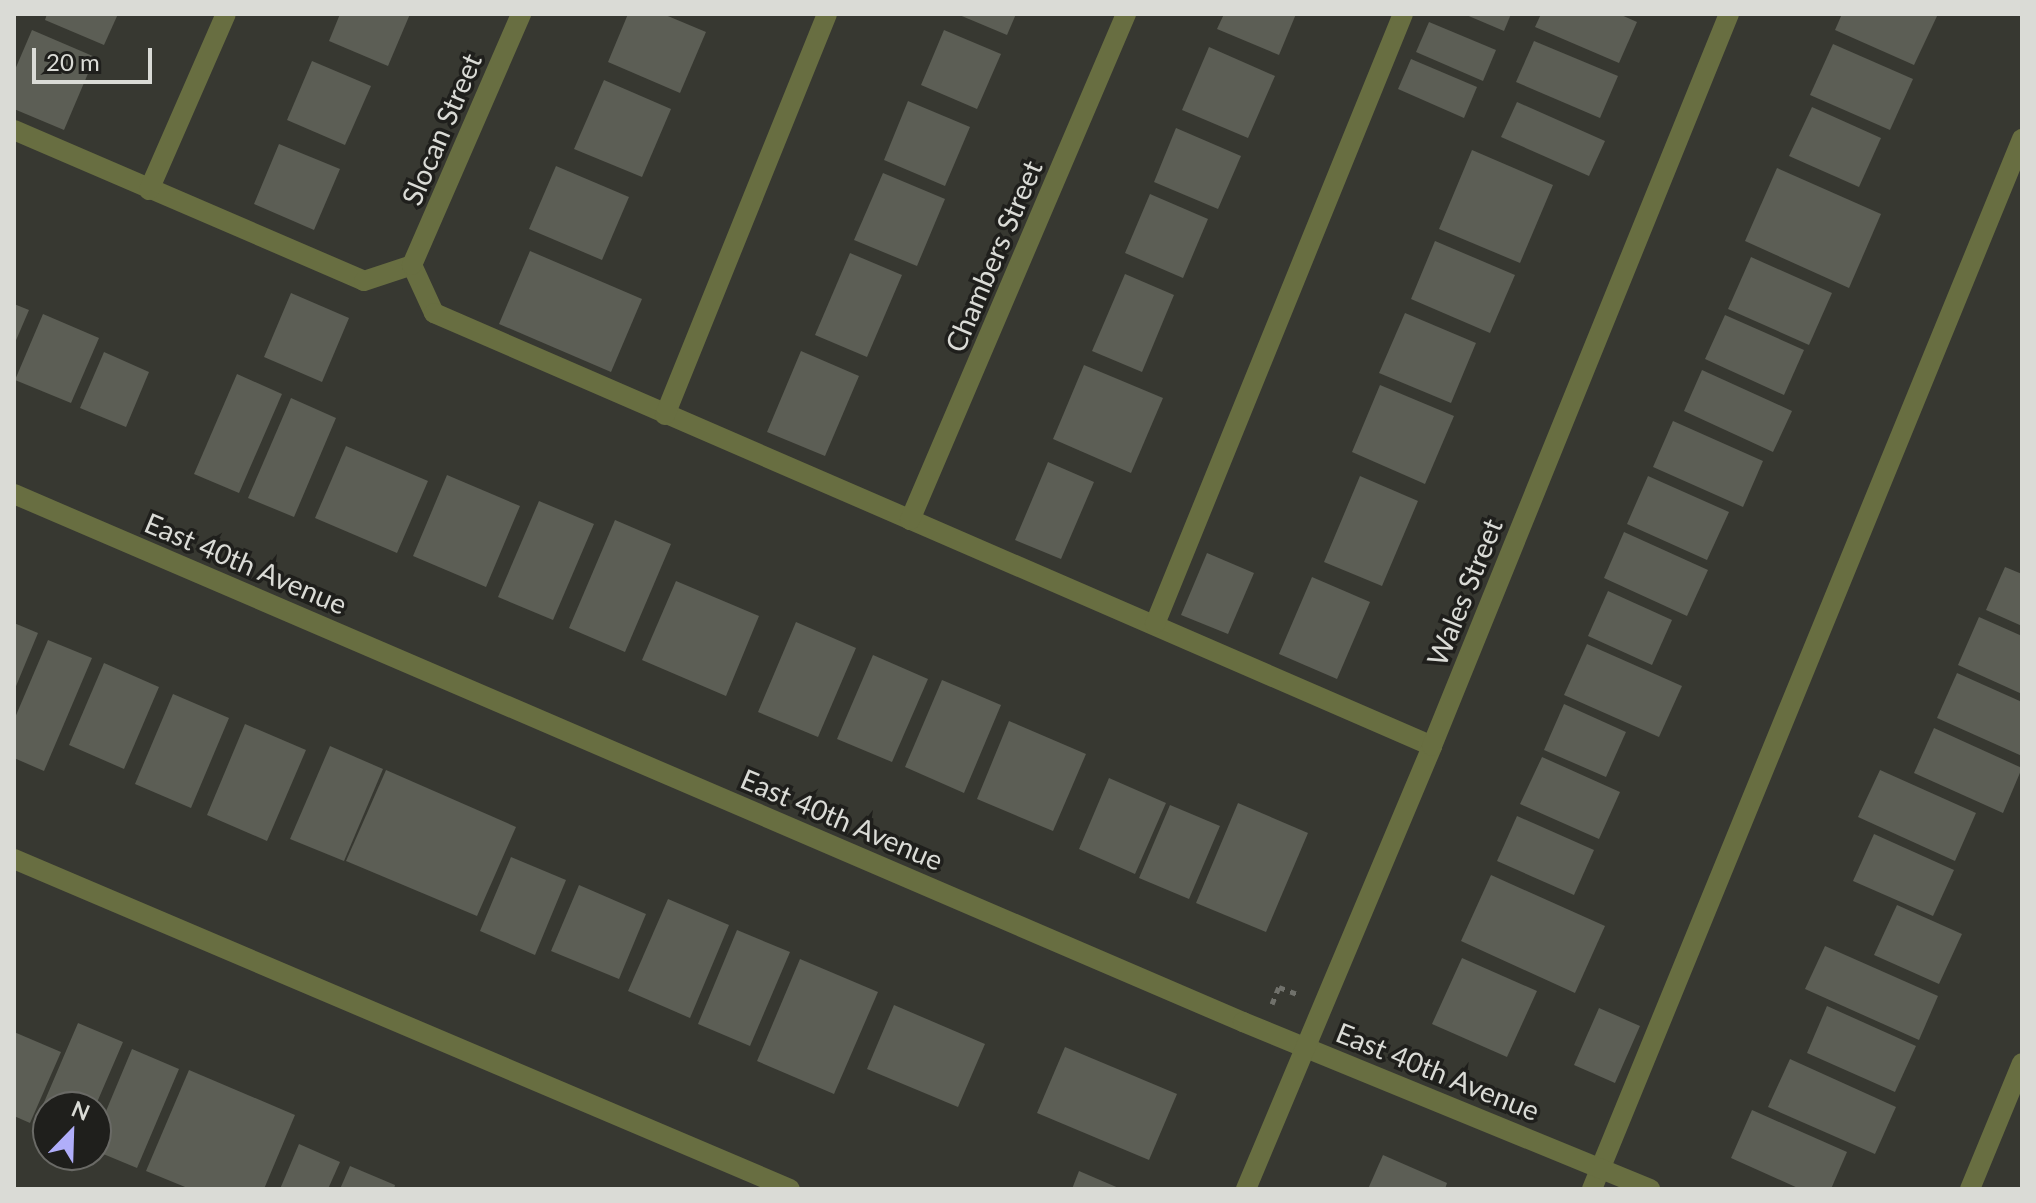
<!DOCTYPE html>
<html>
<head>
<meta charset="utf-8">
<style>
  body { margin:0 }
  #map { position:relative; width:2036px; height:1203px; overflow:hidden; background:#373831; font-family:Lato,sans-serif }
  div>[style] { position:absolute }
  .building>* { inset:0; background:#5c5e55 }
  .path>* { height:5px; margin-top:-2.5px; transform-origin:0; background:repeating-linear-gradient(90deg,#70716b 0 6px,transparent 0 12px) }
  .service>* { height:20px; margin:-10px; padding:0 10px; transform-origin:10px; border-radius:10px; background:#686e41 }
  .minor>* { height:20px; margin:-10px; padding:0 10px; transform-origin:10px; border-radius:10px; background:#686e41 }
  span { translate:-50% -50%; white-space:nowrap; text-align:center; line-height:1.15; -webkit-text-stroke:7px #1f1f1c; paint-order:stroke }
  .street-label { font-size:28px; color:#dadbd6 }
  .frame { position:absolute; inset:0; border:16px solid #dadbd6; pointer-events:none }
  .north { position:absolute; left:32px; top:1091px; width:80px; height:80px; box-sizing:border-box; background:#1f1f1c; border:2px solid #6a6a66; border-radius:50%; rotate:23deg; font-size:22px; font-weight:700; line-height:32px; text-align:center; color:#dadbd6 }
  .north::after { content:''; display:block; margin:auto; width:28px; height:36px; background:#b0aefa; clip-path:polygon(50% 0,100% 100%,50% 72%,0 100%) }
  .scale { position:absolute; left:32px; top:48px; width:120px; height:36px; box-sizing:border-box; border:4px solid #dadbd6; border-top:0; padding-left:10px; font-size:24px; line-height:28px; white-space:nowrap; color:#dadbd6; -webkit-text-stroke:6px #1f1f1c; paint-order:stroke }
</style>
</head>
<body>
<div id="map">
  <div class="building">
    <i style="clip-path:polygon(47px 14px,118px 14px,104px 45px,45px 20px)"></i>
    <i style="clip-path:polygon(340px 14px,410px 14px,388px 66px,329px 41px)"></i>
    <i style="clip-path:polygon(628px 14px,663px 14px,706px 32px,680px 93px,608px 62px)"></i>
    <i style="clip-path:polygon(957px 14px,1016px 14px,1007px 35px)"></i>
    <i style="clip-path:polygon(1224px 14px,1296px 14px,1279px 55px,1217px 29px)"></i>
    <i style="clip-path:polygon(1464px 14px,1511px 14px,1504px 31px)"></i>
    <i style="clip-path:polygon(1541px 14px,1619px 14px,1637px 22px,1619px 63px,1535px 27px)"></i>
    <i style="clip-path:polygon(1842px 14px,1938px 14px,1914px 65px,1835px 30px)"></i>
    <i style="clip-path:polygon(1429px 22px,1496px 50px,1483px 81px,1416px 52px)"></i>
    <i style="clip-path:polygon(32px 30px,95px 57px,64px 130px,14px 109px,14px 72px)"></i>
    <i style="clip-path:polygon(944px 30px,1001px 54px,977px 109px,921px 85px)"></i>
    <i style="clip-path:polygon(1534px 41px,1618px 76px,1600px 118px,1516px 82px)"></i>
    <i style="clip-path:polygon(1833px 44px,1913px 79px,1890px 130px,1810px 95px)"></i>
    <i style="clip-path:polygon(1209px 47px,1275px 76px,1248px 138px,1182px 110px)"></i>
    <i style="clip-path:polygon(1411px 59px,1477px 87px,1464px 118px,1398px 89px)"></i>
    <i style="clip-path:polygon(312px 61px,371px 86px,345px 145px,287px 120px)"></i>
    <i style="clip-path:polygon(604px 80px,671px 109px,642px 177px,574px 149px)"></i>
    <i style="clip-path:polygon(908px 101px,970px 127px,945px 186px,884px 160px)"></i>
    <i style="clip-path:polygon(1517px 102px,1605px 141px,1589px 176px,1501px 137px)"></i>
    <i style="clip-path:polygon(1812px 107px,1881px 138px,1859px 187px,1789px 156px)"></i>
    <i style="clip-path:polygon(1176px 128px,1241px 156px,1218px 209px,1154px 182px)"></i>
    <i style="clip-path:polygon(279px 144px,340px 169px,314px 230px,254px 204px)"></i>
    <i style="clip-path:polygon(1472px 150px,1553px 185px,1520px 263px,1439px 229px)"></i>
    <i style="clip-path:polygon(556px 166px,629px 197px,602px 260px,529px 229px)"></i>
    <i style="clip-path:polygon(1777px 168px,1881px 214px,1849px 288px,1745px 241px)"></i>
    <i style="clip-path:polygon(883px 173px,945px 199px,917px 266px,854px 240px)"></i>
    <i style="clip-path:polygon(1150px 194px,1208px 219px,1183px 278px,1125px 253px)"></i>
    <i style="clip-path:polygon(1435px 241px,1515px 275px,1490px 333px,1411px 299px)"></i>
    <i style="clip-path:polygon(530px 251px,642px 299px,611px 372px,499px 324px)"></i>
    <i style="clip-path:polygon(850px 253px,902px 275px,867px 357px,815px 335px)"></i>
    <i style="clip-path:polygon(1751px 257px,1832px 293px,1809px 345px,1728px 309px)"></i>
    <i style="clip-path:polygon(1125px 274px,1174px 295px,1142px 372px,1092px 351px)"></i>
    <i style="clip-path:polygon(291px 293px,349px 318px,322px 382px,264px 357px)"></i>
    <i style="clip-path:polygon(14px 304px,29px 310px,14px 345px)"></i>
    <i style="clip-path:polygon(1405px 313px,1476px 343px,1451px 403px,1379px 373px)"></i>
    <i style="clip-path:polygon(43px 314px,99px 338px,71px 403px,15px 380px)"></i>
    <i style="clip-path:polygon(1725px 315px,1804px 350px,1784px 395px,1705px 359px)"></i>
    <i style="clip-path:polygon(801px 351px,859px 376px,825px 456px,767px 432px)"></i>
    <i style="clip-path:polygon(104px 352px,149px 372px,126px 427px,80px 408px)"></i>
    <i style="clip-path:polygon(1084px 365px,1163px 398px,1131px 473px,1053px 439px)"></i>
    <i style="clip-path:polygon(1702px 370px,1792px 411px,1773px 452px,1684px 411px)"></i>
    <i style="clip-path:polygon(237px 374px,282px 394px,239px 493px,194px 474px)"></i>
    <i style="clip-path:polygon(1380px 385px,1454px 416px,1425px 484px,1352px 452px)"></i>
    <i style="clip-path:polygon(291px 398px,336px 418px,294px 517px,248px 498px)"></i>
    <i style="clip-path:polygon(1673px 421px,1763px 461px,1743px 507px,1653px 467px)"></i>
    <i style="clip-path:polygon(346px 446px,428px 481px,397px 553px,315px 518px)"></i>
    <i style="clip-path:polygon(1048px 462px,1094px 482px,1061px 559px,1015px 540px)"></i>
    <i style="clip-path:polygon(447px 475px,520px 506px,486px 587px,413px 556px)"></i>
    <i style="clip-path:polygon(1360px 476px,1418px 501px,1382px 586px,1324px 562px)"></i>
    <i style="clip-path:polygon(1648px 476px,1729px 512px,1707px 560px,1627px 524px)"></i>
    <i style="clip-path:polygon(539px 501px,594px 524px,553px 620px,498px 597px)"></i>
    <i style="clip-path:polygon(615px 520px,671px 544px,625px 652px,569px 628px)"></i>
    <i style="clip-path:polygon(1624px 532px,1708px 570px,1687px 616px,1604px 578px)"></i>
    <i style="clip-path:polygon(1207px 553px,1254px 573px,1228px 634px,1181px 615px)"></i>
    <i style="clip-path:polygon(2005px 567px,2022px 574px,2022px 626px,1986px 610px)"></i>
    <i style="clip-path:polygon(1312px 577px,1370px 602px,1337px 679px,1279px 654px)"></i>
    <i style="clip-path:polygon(676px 581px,759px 616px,726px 696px,642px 660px)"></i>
    <i style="clip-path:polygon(1608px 591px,1672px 620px,1652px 665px,1588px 636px)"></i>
    <i style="clip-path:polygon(1979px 617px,2022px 636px,2022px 694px,1958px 665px)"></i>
    <i style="clip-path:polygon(796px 622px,856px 648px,818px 737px,758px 712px)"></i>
    <i style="clip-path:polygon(14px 623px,38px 633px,14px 691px)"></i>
    <i style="clip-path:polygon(48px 640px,92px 658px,44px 771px,14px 758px,14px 720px)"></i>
    <i style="clip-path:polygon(1587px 644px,1682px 686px,1659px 737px,1564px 695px)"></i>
    <i style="clip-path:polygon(873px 655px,928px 679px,892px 762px,837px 739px)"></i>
    <i style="clip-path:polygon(104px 663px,159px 687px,124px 769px,69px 745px)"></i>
    <i style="clip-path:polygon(1957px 673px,2022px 702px,2022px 756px,1937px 718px)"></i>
    <i style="clip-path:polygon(942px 680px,1001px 705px,964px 793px,905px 767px)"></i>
    <i style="clip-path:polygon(173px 694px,229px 718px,191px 808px,135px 784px)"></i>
    <i style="clip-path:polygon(1564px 704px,1626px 732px,1606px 777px,1544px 750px)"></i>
    <i style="clip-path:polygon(1009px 721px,1086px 754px,1053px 831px,977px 799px)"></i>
    <i style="clip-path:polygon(245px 724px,306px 750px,267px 841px,207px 815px)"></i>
    <i style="clip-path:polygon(1934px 728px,2022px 768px,2003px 813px,1914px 773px)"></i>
    <i style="clip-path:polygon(330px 746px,383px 769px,344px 861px,290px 839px)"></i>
    <i style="clip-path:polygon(1542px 757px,1620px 792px,1599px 839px,1520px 804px)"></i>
    <i style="clip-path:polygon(386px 770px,516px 827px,477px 916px,346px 861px)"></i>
    <i style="clip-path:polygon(1880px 770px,1976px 813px,1955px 861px,1858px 817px)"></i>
    <i style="clip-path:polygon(1109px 778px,1166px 803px,1135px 874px,1079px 849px)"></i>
    <i style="clip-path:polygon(1238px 803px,1308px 833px,1266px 932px,1196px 903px)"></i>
    <i style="clip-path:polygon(1170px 805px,1220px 826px,1189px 899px,1139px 878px)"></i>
    <i style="clip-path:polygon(1517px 816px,1594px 850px,1574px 895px,1497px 861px)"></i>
    <i style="clip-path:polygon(1874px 834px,1954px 870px,1933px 916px,1853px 881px)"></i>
    <i style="clip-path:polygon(511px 857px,566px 880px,535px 955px,480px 931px)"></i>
    <i style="clip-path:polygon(1491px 875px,1605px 926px,1575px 993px,1461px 941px)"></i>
    <i style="clip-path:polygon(579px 885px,646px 914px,619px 979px,551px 951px)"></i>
    <i style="clip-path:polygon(668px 899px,729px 925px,690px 1018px,628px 991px)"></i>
    <i style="clip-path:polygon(1897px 905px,1962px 934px,1939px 984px,1874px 955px)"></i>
    <i style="clip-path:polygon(737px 930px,790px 952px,750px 1046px,698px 1024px)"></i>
    <i style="clip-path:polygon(1825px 946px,1938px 996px,1919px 1040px,1805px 989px)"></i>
    <i style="clip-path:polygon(1462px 958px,1537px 991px,1507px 1057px,1432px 1024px)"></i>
    <i style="clip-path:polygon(800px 959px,878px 992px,834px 1094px,757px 1061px)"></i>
    <i style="clip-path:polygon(894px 1005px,985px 1044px,958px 1107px,867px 1069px)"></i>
    <i style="clip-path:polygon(1827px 1006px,1916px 1046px,1895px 1092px,1807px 1053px)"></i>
    <i style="clip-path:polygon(1599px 1008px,1640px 1026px,1615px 1083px,1574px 1065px)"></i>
    <i style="clip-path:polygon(78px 1023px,123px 1042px,95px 1107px,48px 1107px,48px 1126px,36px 1121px)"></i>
    <i style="clip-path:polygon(14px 1032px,61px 1052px,30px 1123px,14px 1116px)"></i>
    <i style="clip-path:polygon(1065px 1047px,1177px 1094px,1149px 1160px,1037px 1113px)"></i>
    <i style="clip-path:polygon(132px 1049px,179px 1069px,137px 1168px,96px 1151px,96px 1135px)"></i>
    <i style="clip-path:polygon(1790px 1059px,1896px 1107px,1875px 1154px,1768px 1107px)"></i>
    <i style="clip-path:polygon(189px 1070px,295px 1115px,264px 1189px,190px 1189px,146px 1171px)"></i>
    <i style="clip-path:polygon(1752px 1110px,1847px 1152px,1831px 1189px,1800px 1189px,1731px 1158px)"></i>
    <i style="clip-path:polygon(299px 1144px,340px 1162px,328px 1189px,280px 1189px)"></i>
    <i style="clip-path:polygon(1383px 1155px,1447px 1183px,1445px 1189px,1368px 1189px)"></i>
    <i style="clip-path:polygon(350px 1166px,395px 1185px,394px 1189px,340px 1189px)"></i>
    <i style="clip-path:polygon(1079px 1171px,1121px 1189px,1072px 1189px)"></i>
  </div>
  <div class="path">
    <i style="left:1272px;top:1004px;width:18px;rotate:-68deg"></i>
    <i style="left:1279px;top:987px;width:19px;rotate:21deg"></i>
  </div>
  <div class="service">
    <i style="left:14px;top:130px;width:381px;rotate:23.3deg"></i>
    <i style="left:364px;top:281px;width:51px;rotate:-18.4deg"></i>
    <i style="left:412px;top:265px;width:53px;rotate:65.4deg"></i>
    <i style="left:434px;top:313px;width:1088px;rotate:23.45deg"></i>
    <i style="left:149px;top:190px;width:192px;rotate:-66.4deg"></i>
    <i style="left:665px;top:415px;width:432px;rotate:-68deg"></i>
    <i style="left:1155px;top:624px;width:658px;rotate:-67.88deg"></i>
    <i style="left:14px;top:859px;width:843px;rotate:23.04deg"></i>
    <i style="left:1592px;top:1189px;width:1135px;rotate:-67.73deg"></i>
  </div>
  <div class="minor">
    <i style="left:412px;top:265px;width:274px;rotate:-66.5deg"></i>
    <i style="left:14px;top:494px;width:1338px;rotate:23.25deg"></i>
    <i style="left:1243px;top:1022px;width:440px;rotate:22.3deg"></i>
    <i style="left:910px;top:520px;width:550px;rotate:-66.88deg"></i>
    <i style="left:1246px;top:1189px;width:480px;rotate:-67.2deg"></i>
    <i style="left:1432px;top:746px;width:790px;rotate:-67.92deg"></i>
    <i style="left:1970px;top:1189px;width:136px;rotate:-67.6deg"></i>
  </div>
  <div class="street-label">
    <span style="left:441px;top:129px;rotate:-67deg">Slocan Street</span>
    <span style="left:993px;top:256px;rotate:-67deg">Chambers Street</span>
    <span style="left:246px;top:563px;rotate:23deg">East 40th Avenue</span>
    <span style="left:1464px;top:592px;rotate:-68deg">Wales Street</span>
    <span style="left:842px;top:819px;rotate:23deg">East 40th Avenue</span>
    <span style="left:1438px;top:1071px;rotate:22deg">East 40th Avenue</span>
  </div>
  <div class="frame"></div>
  <div class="north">N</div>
  <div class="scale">20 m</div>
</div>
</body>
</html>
